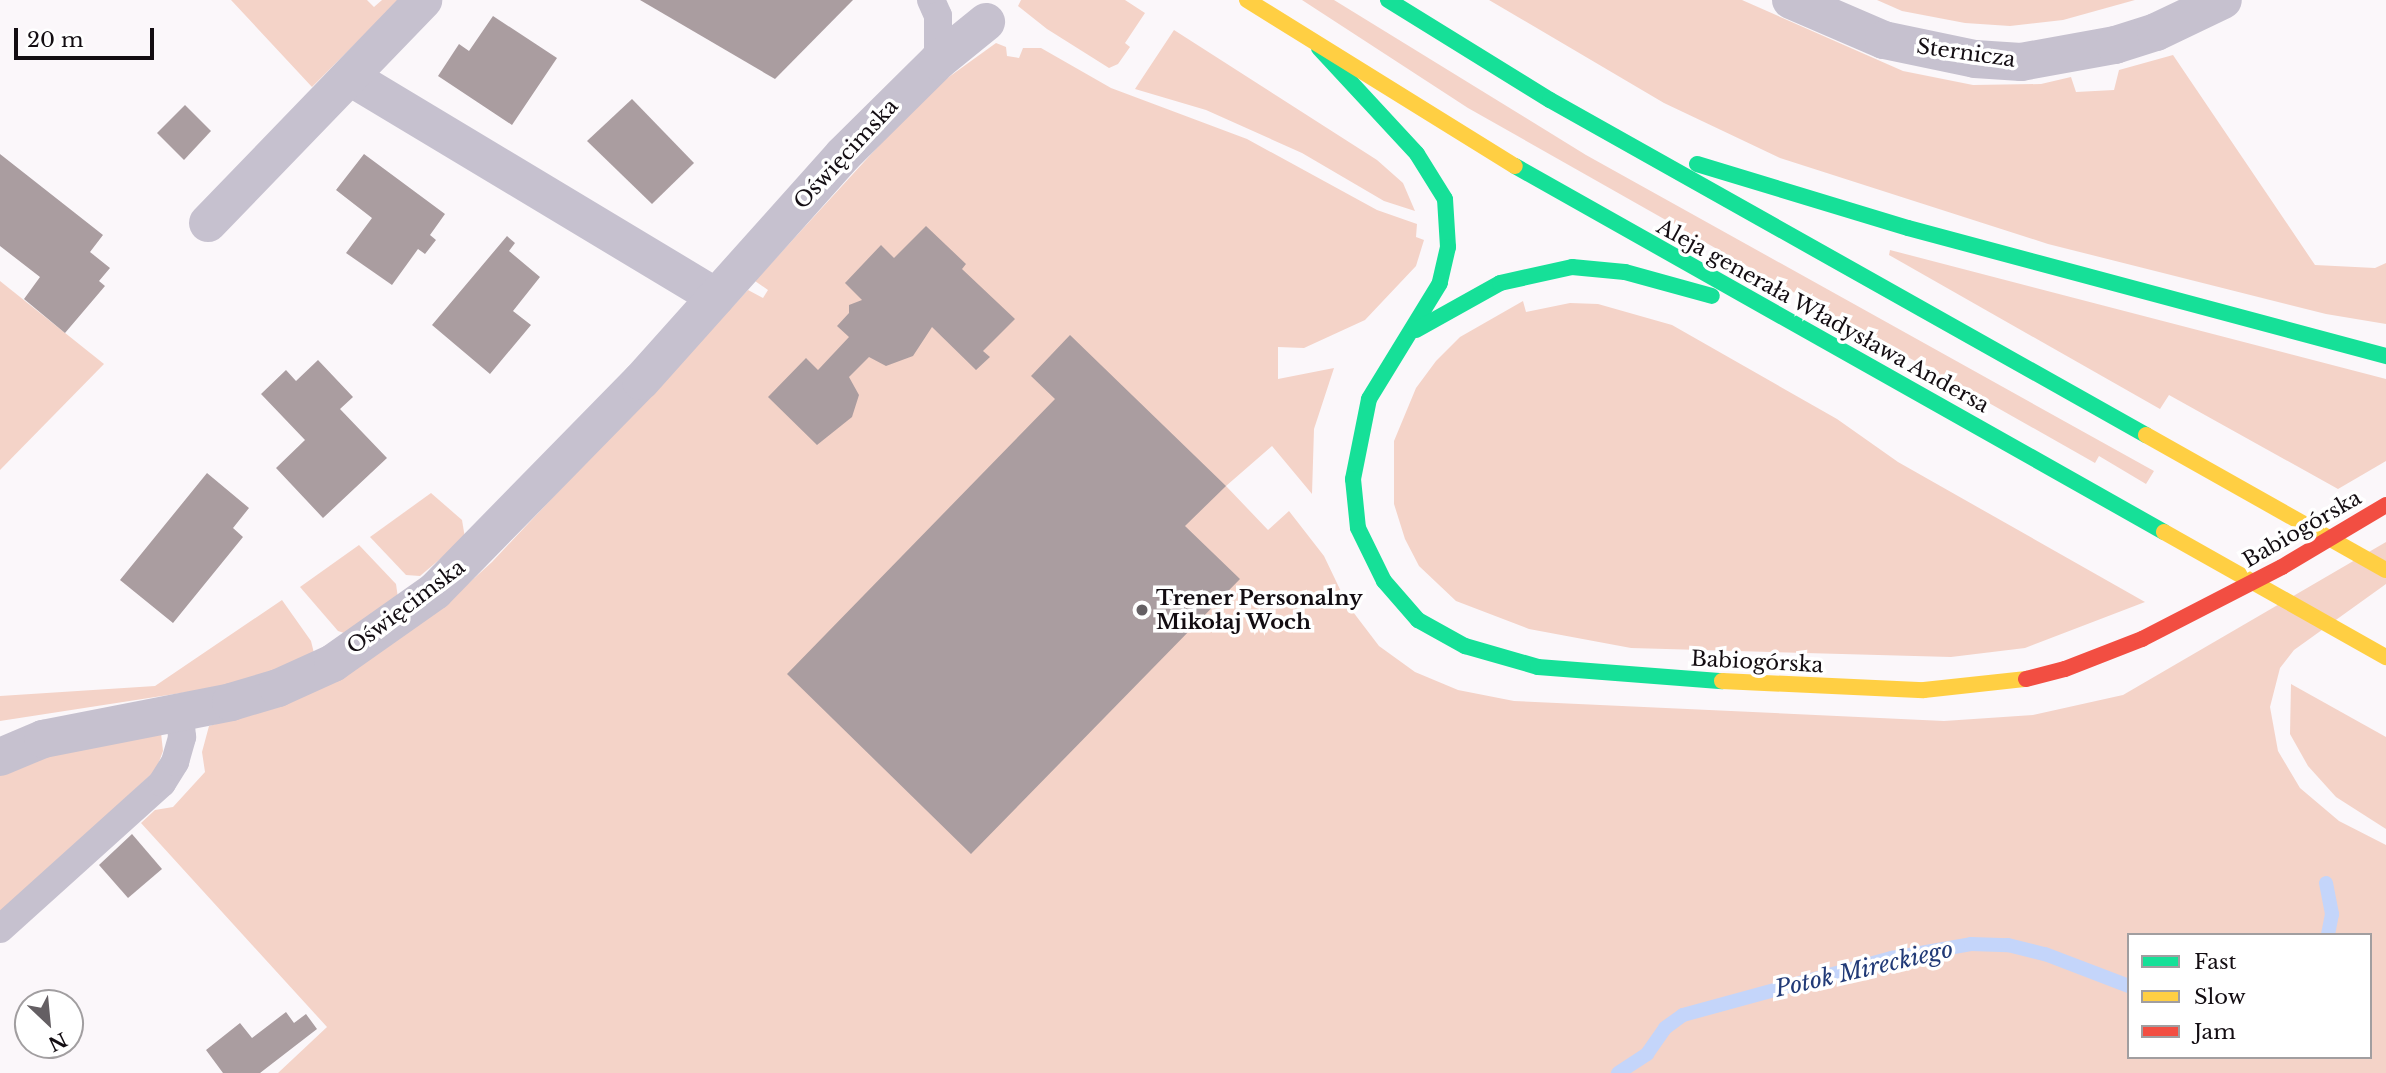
<!DOCTYPE html>
<html>
<head>
<meta charset="utf-8">
<style>
  body { margin:0 }
  #map { position:relative; width:2386px; height:1073px; overflow:hidden; background:#fbf7fa; font-family:"Libre Baskerville",serif }
  div>[style] { position:absolute }
  .green>* { inset:0; background:#f4d3c8 }
  .stream>* { height:14px; margin:-7px; padding:0 7px; transform-origin:7px; border-radius:7px; background:#c4d5fa }
  .building>* { inset:0; background:#aa9da0 }
  .lane>* { height:28px; margin:-14px; padding:0 14px; transform-origin:14px; border-radius:14px; background:#c6c1cf }
  .street>* { height:38px; margin:-19px; padding:0 19px; transform-origin:19px; border-radius:19px; background:#c6c1cf }
  .fast>* { height:16px; margin:-8px; padding:0 8px; transform-origin:8px; border-radius:8px; background:#16e098 }
  .slow>* { height:16px; margin:-8px; padding:0 8px; transform-origin:8px; border-radius:8px; background:#ffcf43 }
  .jam>* { height:16px; margin:-8px; padding:0 8px; transform-origin:8px; border-radius:8px; background:#f24e42 }
  .dots>* { width:19px; height:19px; translate:-50% -50%; box-sizing:border-box; border:4px solid #fff; border-radius:50% }
  span { translate:-50% -50%; white-space:nowrap; text-align:center; line-height:1.15; -webkit-text-stroke:7px #fff; paint-order:stroke }
  .street-label { font-size:21px; color:#130d12 }
  .poi-label { font-size:21px; color:#130d12; font-weight:700 }
  .left { translate:0 -50%; text-align:left }
  .water-label { font-size:23px; color:#213a77; font-style:italic }
  .legend { position:absolute; left:2127px; top:933px; width:245px; height:126px; box-sizing:border-box; background:#fff; border:2px solid #a19ea0; margin:0; padding:9px 12px; list-style:none; font-size:21px; color:#130d12 }
  .legend li { display:flex; align-items:center; gap:14px; height:35px }
  .legend b { width:35px; border:2px solid #a19ea0 }
  .north { position:absolute; left:14px; top:989px; width:70px; height:70px; box-sizing:border-box; background:#fff; border:2px solid #a19ea0; border-radius:50%; rotate:154deg; font-size:19px; font-weight:700; line-height:28px; text-align:center; color:#130d12 }
  .north::after { content:''; display:block; margin:auto; width:24px; height:32px; background:#645f63; clip-path:polygon(50% 0,100% 100%,50% 72%,0 100%) }
  .scale { position:absolute; left:14px; top:28px; width:140px; height:32px; box-sizing:border-box; border:4px solid #130d12; border-top:0; padding-left:9px; font-size:21px; line-height:24px; white-space:nowrap; color:#130d12; -webkit-text-stroke:5px #fff; paint-order:stroke }
</style>
</head>
<body>
<div id="map">
  <div class="green">
    <i style="clip-path:polygon(231px 0,367px 0,374px 7px,382px 0,399px 0,312px 87px)"></i>
    <i style="clip-path:polygon(1021px 0,1125px 0,1145px 13px,1125px 43px,1130px 47px,1118px 64px,1109px 68px,1047px 29px,1018px 6px)"></i>
    <i style="clip-path:polygon(1302px 0,1334px 0,1586px 155px,2154px 471px,2146px 484px,2099px 456px,2095px 463px,1468px 108px)"></i>
    <i style="clip-path:polygon(1489px 0,1742px 0,1903px 71px,1973px 85px,2041px 84px,2071px 77px,2076px 92px,2114px 90px,2119px 70px,2173px 55px,2315px 265px,2375px 268px,2386px 263px,2386px 324px,2326px 314px,2048px 244px,1780px 158px,1664px 103px)"></i>
    <i style="clip-path:polygon(1877px 0,2135px 0,2063px 20px,2010px 26px,1965px 23px,1902px 11px)"></i>
    <i style="clip-path:polygon(1174px 30px,1377px 160px,1403px 183px,1415px 211px,1384px 201px,1302px 153px,1206px 110px,1135px 89px)"></i>
    <i style="clip-path:polygon(evenodd,996px 43px,1006px 47px,1007px 56px,1019px 58px,1023px 48px,1041px 48px,1111px 88px,1247px 139px,1377px 210px,1417px 224px,1416px 237px,1424px 240px,1416px 266px,1365px 320px,1304px 348px,1278px 347px,1278px 379px,1334px 368px,1314px 429px,1312px 494px,1272px 446px,1226px 486px,1268px 530px,1289px 511px,1324px 556px,1347px 604px,1379px 646px,1415px 672px,1458px 690px,1514px 701px,1944px 721px,2033px 715px,2123px 695px,2386px 542px,2386px 584px,2294px 650px,2280px 668px,2270px 707px,2278px 751px,2300px 788px,2339px 821px,2386px 845px,2386px 1073px,278px 1073px,327px 1027px,141px 823px,155px 810px,173px 807px,205px 772px,202px 752px,209px 726px,269px 708px,470px 582px,492px 562px,748px 290px,763px 298px,768px 290px,755px 281px,928px 92px,996px 43px,2129px 935px,2370px 935px,2370px 1057px,2129px 1057px,2129px 935px)"></i>
    <i style="clip-path:polygon(1890px 250px,2386px 379px,2386px 461px,2338px 489px,2169px 395px,2160px 409px,1889px 255px)"></i>
    <i style="clip-path:polygon(0 281px,104px 364px,0 470px)"></i>
    <i style="clip-path:polygon(1523px 301px,1526px 312px,1570px 303px,1598px 304px,1672px 325px,1837px 419px,1898px 462px,2145px 602px,2025px 648px,1951px 657px,1631px 648px,1529px 629px,1456px 601px,1419px 566px,1405px 539px,1394px 504px,1394px 441px,1416px 388px,1436px 361px,1460px 337px)"></i>
    <i style="clip-path:polygon(431px 493px,462px 520px,465px 538px,420px 576px,406px 575px,370px 537px)"></i>
    <i style="clip-path:polygon(359px 545px,396px 584px,398px 598px,344px 633px,338px 631px,300px 587px)"></i>
    <i style="clip-path:polygon(282px 600px,311px 641px,314px 653px,246px 683px,0 721px,0 696px,155px 686px)"></i>
    <i style="clip-path:polygon(2291px 684px,2386px 737px,2386px 829px,2336px 797px,2308px 766px,2290px 734px)"></i>
    <i style="clip-path:polygon(161px 733px,163px 751px,156px 770px,0 914px,0 775px,45px 755px)"></i>
  </div>
  <div class="stream">
    <i style="left:2326px;top:883px;width:32px;rotate:79deg"></i>
    <i style="left:2332px;top:914px;width:21px;rotate:101deg"></i>
    <i style="left:1618px;top:1073px;width:35px;rotate:-33deg"></i>
    <i style="left:1647px;top:1054px;width:32px;rotate:-55deg"></i>
    <i style="left:1665px;top:1028px;width:22px;rotate:-36deg"></i>
    <i style="left:1683px;top:1015px;width:217px;rotate:-15.3deg"></i>
    <i style="left:1892px;top:958px;width:80px;rotate:-10deg"></i>
    <i style="left:1971px;top:944px;width:37px;rotate:2deg"></i>
    <i style="left:2008px;top:945px;width:38px;rotate:14deg"></i>
    <i style="left:2045px;top:954px;width:90px;rotate:20.9deg"></i>
  </div>
  <div class="building">
    <i style="clip-path:polygon(640px 0,853px 0,775px 79px)"></i>
    <i style="clip-path:polygon(493px 16px,557px 58px,512px 125px,438px 76px,459px 44px,469px 51px)"></i>
    <i style="clip-path:polygon(632px 99px,694px 163px,652px 204px,587px 141px)"></i>
    <i style="clip-path:polygon(185px 105px,211px 131px,184px 160px,157px 133px)"></i>
    <i style="clip-path:polygon(0 154px,103px 235px,90px 252px,110px 268px,99px 281px,105px 286px,65px 333px,24px 299px,40px 277px,0 246px)"></i>
    <i style="clip-path:polygon(364px 154px,445px 214px,430px 235px,436px 240px,425px 254px,418px 249px,392px 285px,346px 253px,372px 218px,336px 190px)"></i>
    <i style="clip-path:polygon(926px 226px,966px 264px,962px 269px,1015px 319px,983px 351px,990px 357px,976px 370px,932px 327px,913px 356px,886px 366px,869px 357px,849px 377px,859px 395px,852px 417px,817px 445px,768px 397px,806px 358px,818px 370px,849px 337px,837px 326px,849px 313px,849px 305px,862px 300px,845px 283px,881px 245px,894px 258px)"></i>
    <i style="clip-path:polygon(507px 236px,515px 243px,509px 251px,540px 277px,513px 311px,531px 325px,490px 374px,432px 325px)"></i>
    <i style="clip-path:polygon(1070px 335px,1226px 486px,1185px 526px,1240px 579px,971px 854px,787px 674px,1055px 399px,1031px 376px)"></i>
    <i style="clip-path:polygon(318px 360px,353px 397px,340px 409px,387px 458px,323px 518px,276px 468px,305px 440px,261px 394px,286px 370px,296px 381px)"></i>
    <i style="clip-path:polygon(207px 473px,249px 508px,233px 528px,243px 537px,173px 623px,120px 580px)"></i>
    <i style="clip-path:polygon(132px 834px,162px 869px,128px 898px,99px 865px)"></i>
    <i style="clip-path:polygon(286px 1012px,294px 1023px,306px 1014px,317px 1029px,260px 1073px,223px 1073px,206px 1050px,240px 1023px,252px 1038px)"></i>
  </div>
  <div class="lane">
    <i style="left:931px;top:0;width:17px;rotate:66deg"></i>
    <i style="left:938px;top:16px;width:45px;rotate:90deg"></i>
    <i style="left:0;top:929px;width:218px;rotate:-42deg"></i>
    <i style="left:162px;top:783px;width:25px;rotate:-58deg"></i>
    <i style="left:175px;top:762px;width:26px;rotate:-74deg"></i>
    <i style="left:182px;top:737px;width:24px;rotate:-95deg"></i>
  </div>
  <div class="street">
    <i style="left:1791px;top:0;width:101px;rotate:23.3deg"></i>
    <i style="left:1884px;top:40px;width:93px;rotate:11.8deg"></i>
    <i style="left:1975px;top:59px;width:46px;rotate:3.7deg"></i>
    <i style="left:2021px;top:62px;width:96px;rotate:-10.3deg"></i>
    <i style="left:2115px;top:45px;width:43px;rotate:-17.6deg"></i>
    <i style="left:2156px;top:32px;width:74px;rotate:-25.5deg"></i>
    <i style="left:350px;top:77px;width:427px;rotate:31deg"></i>
    <i style="left:208px;top:223px;width:310px;rotate:-46deg"></i>
    <i style="left:0;top:757px;width:47px;rotate:-22.7deg"></i>
    <i style="left:43px;top:739px;width:192px;rotate:-11.1deg"></i>
    <i style="left:231px;top:702px;width:49px;rotate:-16.6deg"></i>
    <i style="left:278px;top:688px;width:60px;rotate:-24.4deg"></i>
    <i style="left:333px;top:663px;width:125px;rotate:-35.2deg"></i>
    <i style="left:435px;top:591px;width:294px;rotate:-45.6deg"></i>
    <i style="left:641px;top:381px;width:303px;rotate:-48.2deg"></i>
    <i style="left:843px;top:155px;width:134px;rotate:-44.7deg"></i>
    <i style="left:938px;top:61px;width:62px;rotate:-39.1deg"></i>
  </div>
  <div class="fast">
    <i style="left:1388px;top:0;width:190px;rotate:31.7deg"></i>
    <i style="left:1550px;top:100px;width:684px;rotate:29.34deg"></i>
    <i style="left:1319px;top:48px;width:144px;rotate:47.2deg"></i>
    <i style="left:1417px;top:154px;width:53px;rotate:58.1deg"></i>
    <i style="left:1445px;top:199px;width:48px;rotate:86.4deg"></i>
    <i style="left:1448px;top:247px;width:37px;rotate:103deg"></i>
    <i style="left:1440px;top:283px;width:136px;rotate:121.5deg"></i>
    <i style="left:1369px;top:399px;width:82px;rotate:101.3deg"></i>
    <i style="left:1353px;top:479px;width:49px;rotate:84.2deg"></i>
    <i style="left:1358px;top:528px;width:59px;rotate:63.9deg"></i>
    <i style="left:1384px;top:581px;width:52px;rotate:48.9deg"></i>
    <i style="left:1418px;top:620px;width:54px;rotate:29deg"></i>
    <i style="left:1465px;top:646px;width:76px;rotate:16deg"></i>
    <i style="left:1538px;top:667px;width:185px;rotate:4.4deg"></i>
    <i style="left:1697px;top:164px;width:220px;rotate:16.9deg"></i>
    <i style="left:1908px;top:228px;width:495px;rotate:15deg"></i>
    <i style="left:1515px;top:166px;width:745px;rotate:29.42deg"></i>
    <i style="left:1416px;top:330px;width:96px;rotate:-29.2deg"></i>
    <i style="left:1500px;top:283px;width:74px;rotate:-12.5deg"></i>
    <i style="left:1572px;top:267px;width:53px;rotate:5.4deg"></i>
    <i style="left:1625px;top:272px;width:90px;rotate:15.4deg"></i>
  </div>
  <div class="slow">
    <i style="left:1247px;top:0;width:315px;rotate:31.8deg"></i>
    <i style="left:2146px;top:435px;width:275px;rotate:29.4deg"></i>
    <i style="left:2164px;top:532px;width:255px;rotate:29.4deg"></i>
    <i style="left:1722px;top:681px;width:202px;rotate:2.6deg"></i>
    <i style="left:1924px;top:690px;width:103px;rotate:-6.2deg"></i>
  </div>
  <div class="jam">
    <i style="left:2026px;top:679px;width:40px;rotate:-14.4deg"></i>
    <i style="left:2065px;top:669px;width:83px;rotate:-21.3deg"></i>
    <i style="left:2142px;top:639px;width:157px;rotate:-27.2deg"></i>
    <i style="left:2282px;top:567px;width:121px;rotate:-30.8deg"></i>
  </div>
  <div class="dots">
    <i style="left:1142px;top:610px;background:#645f63"></i>
  </div>
  <div class="street-label">
    <span style="left:1966px;top:53px;rotate:8deg">Sternicza</span>
    <span style="left:846px;top:154px;rotate:-47deg">Oświęcimska</span>
    <span style="left:1823px;top:316px;rotate:29deg">Aleja generała Władysława Andersa</span>
    <span style="left:2302px;top:529px;rotate:-30deg">Babiogórska</span>
    <span style="left:406px;top:607px;rotate:-37deg">Oświęcimska</span>
    <span style="left:1757px;top:662px;rotate:3deg">Babiogórska</span>
  </div>
  <div class="poi-label">
    <span class="left" style="left:1156px;top:610px">Trener Personalny<br>Mikołaj Woch</span>
  </div>
  <div class="water-label">
    <span style="left:1864px;top:969px;rotate:-13deg">Potok Mireckiego</span>
  </div>
  <ul class="legend">
  <li><b style="height:9px;background:#16e098"></b>Fast</li>
  <li><b style="height:9px;background:#ffcf43"></b>Slow</li>
  <li><b style="height:9px;background:#f24e42"></b>Jam</li>
  </ul>
  <div class="north">N</div>
  <div class="scale">20 m</div>
</div>
</body>
</html>
